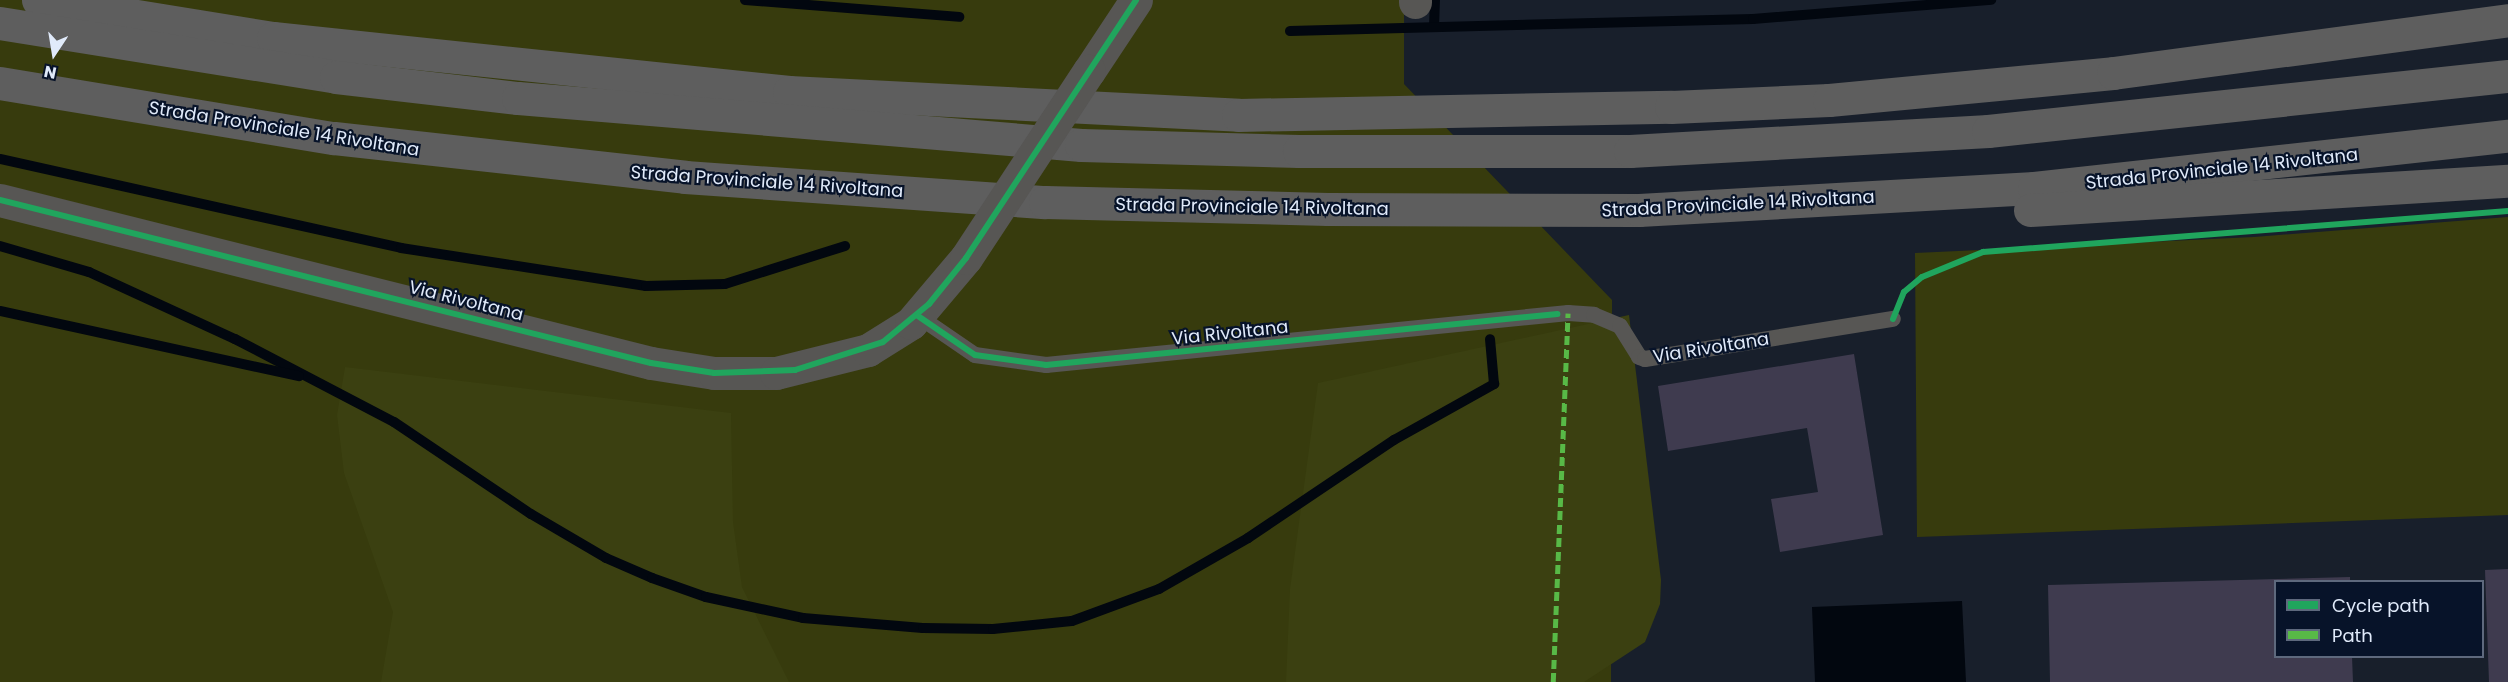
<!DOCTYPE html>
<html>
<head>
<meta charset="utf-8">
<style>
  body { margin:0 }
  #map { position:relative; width:2508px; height:682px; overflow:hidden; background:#181f2b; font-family:Poppins,sans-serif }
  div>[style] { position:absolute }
  .green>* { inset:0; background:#373b0d }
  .forest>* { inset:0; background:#3b4011 }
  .water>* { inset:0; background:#02070f }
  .stream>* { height:10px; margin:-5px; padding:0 5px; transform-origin:5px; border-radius:5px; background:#02070f }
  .building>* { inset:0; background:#3f3b4f }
  .lane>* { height:16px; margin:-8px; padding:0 8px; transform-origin:8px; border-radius:8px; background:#575654 }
  .street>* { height:33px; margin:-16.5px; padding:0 16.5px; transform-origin:16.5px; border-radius:16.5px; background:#575654 }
  .highway>* { height:33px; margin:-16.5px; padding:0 16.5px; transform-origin:16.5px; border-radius:16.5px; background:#5e5e5e }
  .street-bridge>* { height:33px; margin:-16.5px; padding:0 16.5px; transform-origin:16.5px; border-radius:16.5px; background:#575654 }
  .quiet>* { height:4.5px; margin-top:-2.25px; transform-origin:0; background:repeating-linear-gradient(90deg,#58b947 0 9px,transparent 0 13.5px) }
  .cycleway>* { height:6px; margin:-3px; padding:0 3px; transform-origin:3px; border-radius:3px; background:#20a55d }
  span { translate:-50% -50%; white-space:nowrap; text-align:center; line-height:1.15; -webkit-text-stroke:4.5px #071329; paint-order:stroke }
  .street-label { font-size:18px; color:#e0eafa }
  .legend { position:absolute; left:2274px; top:580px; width:210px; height:78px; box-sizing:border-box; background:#071329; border:2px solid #5e697d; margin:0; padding:8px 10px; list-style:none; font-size:18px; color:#e0eafa }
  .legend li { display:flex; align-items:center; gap:12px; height:30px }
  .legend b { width:30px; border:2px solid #5e697d }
  .north { position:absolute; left:24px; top:24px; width:60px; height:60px; -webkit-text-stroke:4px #071329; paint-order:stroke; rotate:192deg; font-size:16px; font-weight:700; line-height:24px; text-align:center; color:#e0eafa }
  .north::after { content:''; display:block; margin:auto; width:21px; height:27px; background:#e0eafa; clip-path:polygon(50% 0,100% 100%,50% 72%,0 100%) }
</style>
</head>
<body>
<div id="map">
  <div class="green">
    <i style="clip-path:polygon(0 0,1404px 0,1404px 84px,1612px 300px,1611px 682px,0 682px)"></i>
    <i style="clip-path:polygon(2508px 217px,2508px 515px,1917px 537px,1915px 253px,2254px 237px)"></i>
  </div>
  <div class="forest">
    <i style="clip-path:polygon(1629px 315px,1661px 580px,1660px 604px,1645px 642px,1584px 682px,1286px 682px,1290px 589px,1318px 383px)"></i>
    <i style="clip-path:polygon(345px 367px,731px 413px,733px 522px,742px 587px,789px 682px,381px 682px,393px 612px,344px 473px,337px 415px)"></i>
  </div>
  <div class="water">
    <i style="clip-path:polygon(1962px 601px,1966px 682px,1815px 682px,1812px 607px)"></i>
  </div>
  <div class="stream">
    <i style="left:745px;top:0;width:215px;rotate:4.5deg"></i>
    <i style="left:1434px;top:27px;width:27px;rotate:-88deg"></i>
    <i style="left:1290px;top:31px;width:463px;rotate:-1.5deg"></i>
    <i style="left:1753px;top:19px;width:239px;rotate:-4.6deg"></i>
    <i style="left:0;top:159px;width:411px;rotate:12.5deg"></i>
    <i style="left:401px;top:248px;width:248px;rotate:8.8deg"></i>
    <i style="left:646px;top:286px;width:79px;rotate:-1.5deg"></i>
    <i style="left:725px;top:284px;width:126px;rotate:-17.6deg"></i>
    <i style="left:0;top:246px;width:93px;rotate:16.3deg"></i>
    <i style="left:89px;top:272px;width:161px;rotate:24.7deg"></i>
    <i style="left:235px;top:339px;width:179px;rotate:27.6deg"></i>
    <i style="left:394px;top:422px;width:165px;rotate:33.9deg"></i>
    <i style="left:531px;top:514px;width:87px;rotate:30.4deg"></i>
    <i style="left:606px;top:558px;width:50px;rotate:23.5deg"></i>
    <i style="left:652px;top:578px;width:57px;rotate:19.4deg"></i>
    <i style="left:706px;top:597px;width:99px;rotate:12.2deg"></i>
    <i style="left:803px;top:618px;width:120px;rotate:4.8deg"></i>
    <i style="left:923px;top:628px;width:70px;rotate:0.8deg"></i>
    <i style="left:993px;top:629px;width:79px;rotate:-5.8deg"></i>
    <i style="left:1072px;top:621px;width:93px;rotate:-20.2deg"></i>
    <i style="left:1159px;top:589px;width:103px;rotate:-29.8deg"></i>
    <i style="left:1248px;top:538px;width:176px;rotate:-33.9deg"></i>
    <i style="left:1394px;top:440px;width:115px;rotate:-29.2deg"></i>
    <i style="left:1494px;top:384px;width:45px;rotate:-95.1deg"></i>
    <i style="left:0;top:311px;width:306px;rotate:12.3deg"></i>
  </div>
  <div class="building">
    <i style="clip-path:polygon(1854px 354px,1883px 535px,1780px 552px,1771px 499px,1818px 492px,1807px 428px,1668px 451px,1658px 386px)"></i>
    <i style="clip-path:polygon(2508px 569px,2508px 682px,2489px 682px,2485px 570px)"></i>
    <i style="clip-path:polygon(2350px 577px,2350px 582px,2276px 582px,2276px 656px,2352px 656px,2353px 682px,2050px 682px,2048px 585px)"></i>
  </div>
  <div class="lane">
    <i style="left:918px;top:316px;width:69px;rotate:34.4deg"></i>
    <i style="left:975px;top:355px;width:72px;rotate:8deg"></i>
    <i style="left:1046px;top:365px;width:525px;rotate:-5.69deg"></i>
    <i style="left:1568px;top:313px;width:26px;rotate:4deg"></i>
    <i style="left:1594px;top:315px;width:28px;rotate:23deg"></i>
    <i style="left:1620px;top:326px;width:36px;rotate:58deg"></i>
    <i style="left:1639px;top:357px;width:6px;rotate:18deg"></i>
    <i style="left:1645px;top:359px;width:251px;rotate:-9.2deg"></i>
  </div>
  <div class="street">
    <i style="left:1415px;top:2px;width:2px;rotate:-90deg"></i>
    <i style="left:1089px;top:71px;width:85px;rotate:-56.5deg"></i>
    <i style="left:0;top:200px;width:671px;rotate:14.06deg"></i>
    <i style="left:651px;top:363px;width:64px;rotate:9deg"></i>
    <i style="left:714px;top:373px;width:62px"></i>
    <i style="left:776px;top:373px;width:95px;rotate:-14deg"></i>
    <i style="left:868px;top:350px;width:51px;rotate:-32.1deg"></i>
    <i style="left:911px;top:323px;width:85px;rotate:-49.8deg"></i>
  </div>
  <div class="highway">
    <i style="left:38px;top:0;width:238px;rotate:9.2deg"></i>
    <i style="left:273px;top:38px;width:519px;rotate:5.97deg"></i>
    <i style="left:789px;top:92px;width:450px;rotate:2.9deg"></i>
    <i style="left:1238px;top:115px;width:433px;rotate:-1.1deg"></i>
    <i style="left:1671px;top:107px;width:158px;rotate:-2.5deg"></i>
    <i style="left:1829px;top:100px;width:285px;rotate:-5.4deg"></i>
    <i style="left:2113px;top:73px;width:399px;rotate:-7.6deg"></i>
    <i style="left:0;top:23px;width:340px;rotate:9.1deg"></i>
    <i style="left:336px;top:77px;width:183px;rotate:6.6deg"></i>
    <i style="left:518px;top:98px;width:565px;rotate:4.77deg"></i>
    <i style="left:1081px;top:145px;width:218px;rotate:1.6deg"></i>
    <i style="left:1299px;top:151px;width:331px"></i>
    <i style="left:1630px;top:151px;width:359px;rotate:-3.2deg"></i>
    <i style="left:1988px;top:131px;width:523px;rotate:-6.04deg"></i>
    <i style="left:0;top:83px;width:338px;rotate:9.4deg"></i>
    <i style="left:334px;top:138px;width:353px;rotate:6.3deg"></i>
    <i style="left:685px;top:177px;width:361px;rotate:4deg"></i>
    <i style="left:1045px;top:202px;width:283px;rotate:1.4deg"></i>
    <i style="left:1328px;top:209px;width:311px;rotate:0.2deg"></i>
    <i style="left:1639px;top:210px;width:396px;rotate:-3.2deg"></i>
    <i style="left:2034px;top:188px;width:477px;rotate:-6.3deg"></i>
    <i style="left:2030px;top:210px;width:479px;rotate:-3.5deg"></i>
  </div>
  <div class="street-bridge">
    <i style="left:966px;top:258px;width:224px;rotate:-56.7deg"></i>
  </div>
  <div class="quiet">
    <i style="left:1553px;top:682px;width:369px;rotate:-87.7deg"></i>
  </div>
  <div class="cycleway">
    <i style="left:0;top:200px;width:671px;rotate:14.06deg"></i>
    <i style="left:651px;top:363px;width:64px;rotate:9deg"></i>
    <i style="left:714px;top:373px;width:81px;rotate:-2.1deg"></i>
    <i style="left:795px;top:370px;width:92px;rotate:-17.7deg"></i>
    <i style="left:883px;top:342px;width:60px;rotate:-39.6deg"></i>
    <i style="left:929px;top:304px;width:59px;rotate:-51.2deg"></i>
    <i style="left:966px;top:258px;width:309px;rotate:-56.6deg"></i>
    <i style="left:918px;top:316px;width:69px;rotate:34.4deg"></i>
    <i style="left:975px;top:355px;width:72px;rotate:8deg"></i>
    <i style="left:1046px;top:365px;width:514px;rotate:-5.7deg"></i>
    <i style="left:1893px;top:319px;width:29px;rotate:-68deg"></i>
    <i style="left:1904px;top:292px;width:23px;rotate:-40deg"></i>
    <i style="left:1922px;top:277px;width:66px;rotate:-22.3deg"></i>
    <i style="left:1983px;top:252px;width:527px;rotate:-4.47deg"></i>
  </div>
  <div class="street-label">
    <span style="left:284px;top:129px;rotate:9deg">Strada Provinciale 14 Rivoltana</span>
    <span style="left:2222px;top:169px;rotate:-6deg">Strada Provinciale 14 Rivoltana</span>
    <span style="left:767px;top:182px;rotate:4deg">Strada Provinciale 14 Rivoltana</span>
    <span style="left:1738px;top:204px;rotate:-3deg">Strada Provinciale 14 Rivoltana</span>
    <span style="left:1252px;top:207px;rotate:1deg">Strada Provinciale 14 Rivoltana</span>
    <span style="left:466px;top:301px;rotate:14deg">Via Rivoltana</span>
    <span style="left:1230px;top:333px;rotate:-6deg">Via Rivoltana</span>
    <span style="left:1711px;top:348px;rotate:-9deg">Via Rivoltana</span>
  </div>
  <ul class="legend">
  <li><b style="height:8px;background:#20a55d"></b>Cycle path</li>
  <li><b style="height:8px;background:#58b947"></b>Path</li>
  </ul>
  <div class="north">N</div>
</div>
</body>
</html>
